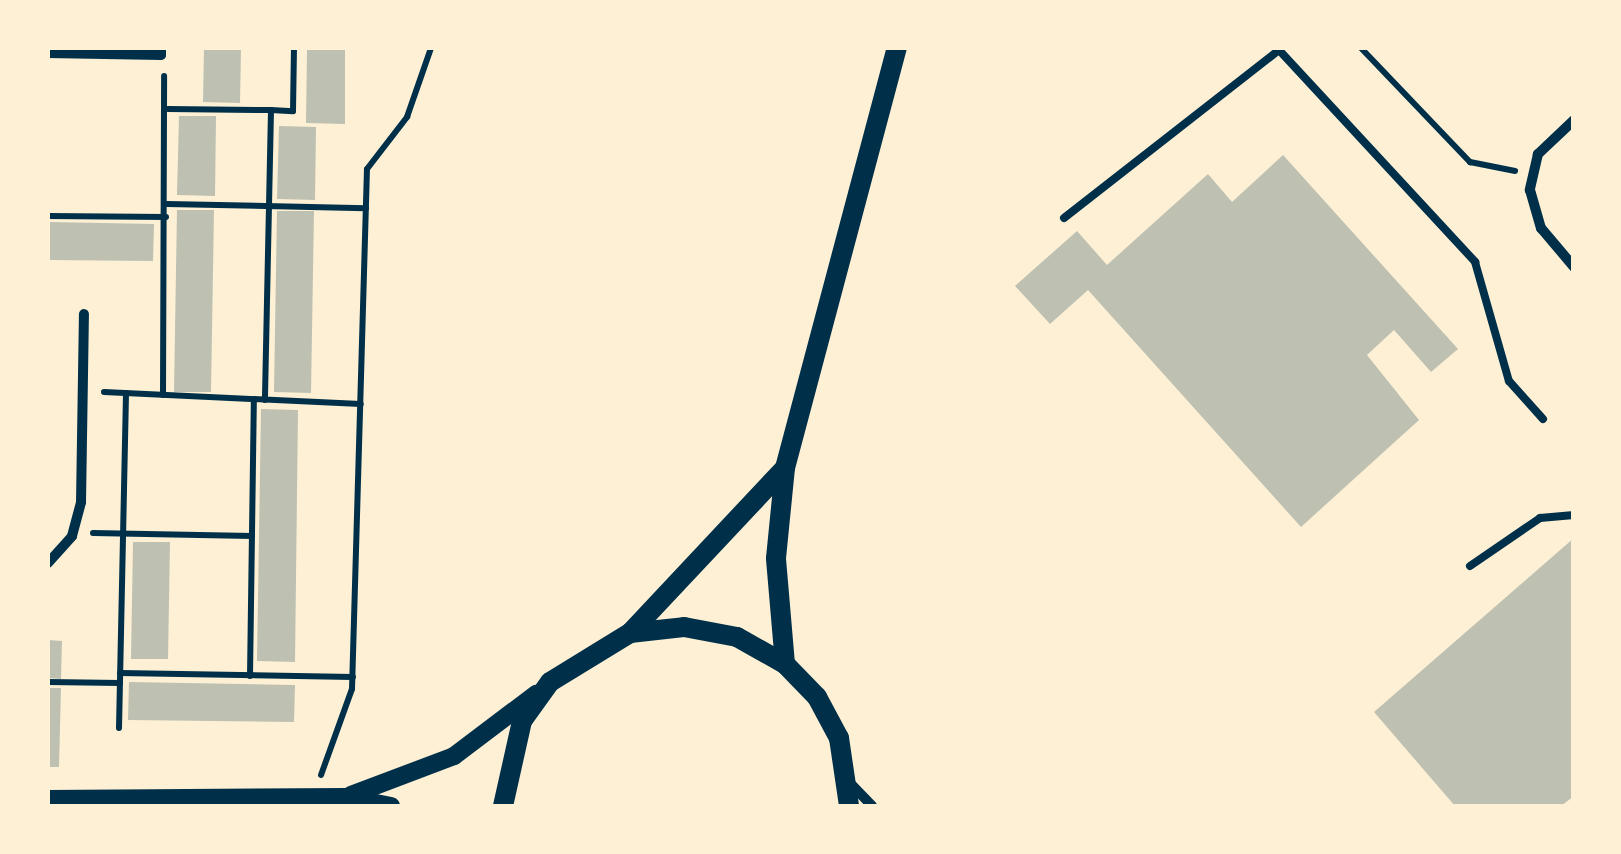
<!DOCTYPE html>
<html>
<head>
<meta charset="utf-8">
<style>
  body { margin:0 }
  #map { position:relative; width:1621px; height:854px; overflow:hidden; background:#fdf0d5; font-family:Manrope,sans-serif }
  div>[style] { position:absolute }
  .building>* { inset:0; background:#bec0b2 }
  .path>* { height:6px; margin:-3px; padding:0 3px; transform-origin:3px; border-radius:3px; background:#003049 }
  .service>* { height:8px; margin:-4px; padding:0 4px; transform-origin:4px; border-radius:4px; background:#003049 }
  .minor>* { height:10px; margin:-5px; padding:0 5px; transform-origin:5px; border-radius:5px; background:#003049 }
  .tertiary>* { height:18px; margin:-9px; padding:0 9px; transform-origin:9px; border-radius:9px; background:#003049 }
  .secondary>* { height:20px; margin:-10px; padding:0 10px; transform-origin:10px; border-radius:10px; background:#003049 }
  span { translate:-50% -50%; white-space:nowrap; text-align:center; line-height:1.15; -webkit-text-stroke:8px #fdf0d5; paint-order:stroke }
  .frame { position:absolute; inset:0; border:50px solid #fdf0d5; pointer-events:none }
</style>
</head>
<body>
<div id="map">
  <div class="building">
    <i style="clip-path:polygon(204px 48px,241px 48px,240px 103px,203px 102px)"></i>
    <i style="clip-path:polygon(307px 48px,345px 48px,345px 124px,306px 123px)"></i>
    <i style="clip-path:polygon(179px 116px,216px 116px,215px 196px,177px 195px)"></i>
    <i style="clip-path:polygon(279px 126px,316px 127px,315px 200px,277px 199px)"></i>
    <i style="clip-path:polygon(1283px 155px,1458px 349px,1431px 372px,1394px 330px,1367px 355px,1419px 420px,1301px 527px,1088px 290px,1050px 324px,1015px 286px,1077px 231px,1107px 265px,1208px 174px,1232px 202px)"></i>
    <i style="clip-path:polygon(177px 210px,214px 210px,211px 392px,174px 392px)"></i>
    <i style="clip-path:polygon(277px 211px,314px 211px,311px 393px,274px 392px)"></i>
    <i style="clip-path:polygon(48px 222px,154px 224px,153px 261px,48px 260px)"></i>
    <i style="clip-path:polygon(261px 409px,298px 410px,295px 662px,257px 661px)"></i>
    <i style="clip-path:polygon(1574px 538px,1574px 796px,1561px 806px,1455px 806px,1374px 712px)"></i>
    <i style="clip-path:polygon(133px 542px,170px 542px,168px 659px,131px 659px)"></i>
    <i style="clip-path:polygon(48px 640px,62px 641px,61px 679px,48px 678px)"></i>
    <i style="clip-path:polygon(129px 682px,295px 685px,294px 722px,128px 720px)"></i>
    <i style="clip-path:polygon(48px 688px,61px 688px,59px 767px,48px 767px)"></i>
  </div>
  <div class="path">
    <i style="left:1361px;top:48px;width:158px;rotate:46.3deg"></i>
    <i style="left:1470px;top:162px;width:46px;rotate:11.3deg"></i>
    <i style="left:168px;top:109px;width:103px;rotate:0.6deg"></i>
    <i style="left:271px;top:110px;width:290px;rotate:91.2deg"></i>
    <i style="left:271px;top:110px;width:22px;rotate:3deg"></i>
    <i style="left:293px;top:111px;width:63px;rotate:-89.1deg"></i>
    <i style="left:167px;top:204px;width:199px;rotate:1.2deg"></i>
    <i style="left:48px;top:216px;width:118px;rotate:0.5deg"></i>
    <i style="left:104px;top:392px;width:257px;rotate:2.7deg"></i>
    <i style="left:163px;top:395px;width:319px;rotate:-89.8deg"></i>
    <i style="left:93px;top:533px;width:159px;rotate:1.1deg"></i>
    <i style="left:120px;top:673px;width:233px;rotate:1deg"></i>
    <i style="left:250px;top:676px;width:277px;rotate:-89.2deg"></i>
    <i style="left:48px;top:682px;width:72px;rotate:0.8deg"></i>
    <i style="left:119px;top:728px;width:335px;rotate:-88.8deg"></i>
    <i style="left:321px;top:775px;width:91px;rotate:-70.2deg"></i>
    <i style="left:352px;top:689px;width:520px;rotate:-88.35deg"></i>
    <i style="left:367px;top:169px;width:66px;rotate:-52.4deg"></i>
    <i style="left:407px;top:117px;width:73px;rotate:-70.8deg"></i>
  </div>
  <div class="service">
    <i style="left:1064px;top:218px;width:273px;rotate:-38deg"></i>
    <i style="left:1279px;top:50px;width:289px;rotate:47.2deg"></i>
    <i style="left:1475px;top:262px;width:124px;rotate:74.1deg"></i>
    <i style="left:1509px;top:381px;width:51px;rotate:48.2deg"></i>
    <i style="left:1470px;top:566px;width:85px;rotate:-34.4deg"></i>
    <i style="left:1540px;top:518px;width:34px;rotate:-5deg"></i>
  </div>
  <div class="minor">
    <i style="left:48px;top:53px;width:113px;rotate:1deg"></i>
    <i style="left:161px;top:55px;width:7px;rotate:-90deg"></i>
    <i style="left:1574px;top:120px;width:50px;rotate:136.6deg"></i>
    <i style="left:1538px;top:154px;width:37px;rotate:103deg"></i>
    <i style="left:1530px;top:190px;width:40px;rotate:74deg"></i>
    <i style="left:1541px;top:228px;width:51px;rotate:49.8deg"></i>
    <i style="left:48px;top:563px;width:36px;rotate:-48deg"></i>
    <i style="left:72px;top:536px;width:35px;rotate:-75deg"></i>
    <i style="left:81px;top:502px;width:188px;rotate:-89.1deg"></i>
    <i style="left:850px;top:783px;width:32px;rotate:46deg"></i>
  </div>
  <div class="tertiary">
    <i style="left:351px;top:795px;width:110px;rotate:-20.7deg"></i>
    <i style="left:454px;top:756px;width:103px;rotate:-37.1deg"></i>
    <i style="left:48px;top:799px;width:298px;rotate:-0.4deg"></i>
    <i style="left:346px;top:797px;width:46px;rotate:11.3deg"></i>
  </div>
  <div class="secondary">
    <i style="left:630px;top:633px;width:225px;rotate:-46.8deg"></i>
    <i style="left:785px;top:664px;width:106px;rotate:-94.9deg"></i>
    <i style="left:776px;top:558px;width:90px;rotate:-84.3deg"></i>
    <i style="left:785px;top:468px;width:435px;rotate:-75.1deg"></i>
    <i style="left:503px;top:806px;width:87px;rotate:-77.4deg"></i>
    <i style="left:522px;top:721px;width:48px;rotate:-54.3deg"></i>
    <i style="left:550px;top:682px;width:94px;rotate:-31.5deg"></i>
    <i style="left:630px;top:633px;width:54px;rotate:-6.3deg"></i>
    <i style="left:684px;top:627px;width:54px;rotate:10.7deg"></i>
    <i style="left:737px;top:637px;width:55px;rotate:29.4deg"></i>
    <i style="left:785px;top:664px;width:46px;rotate:45.9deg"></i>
    <i style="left:817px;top:697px;width:47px;rotate:61.8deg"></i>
    <i style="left:839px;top:738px;width:69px;rotate:81.6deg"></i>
  </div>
  <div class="frame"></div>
</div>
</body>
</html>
